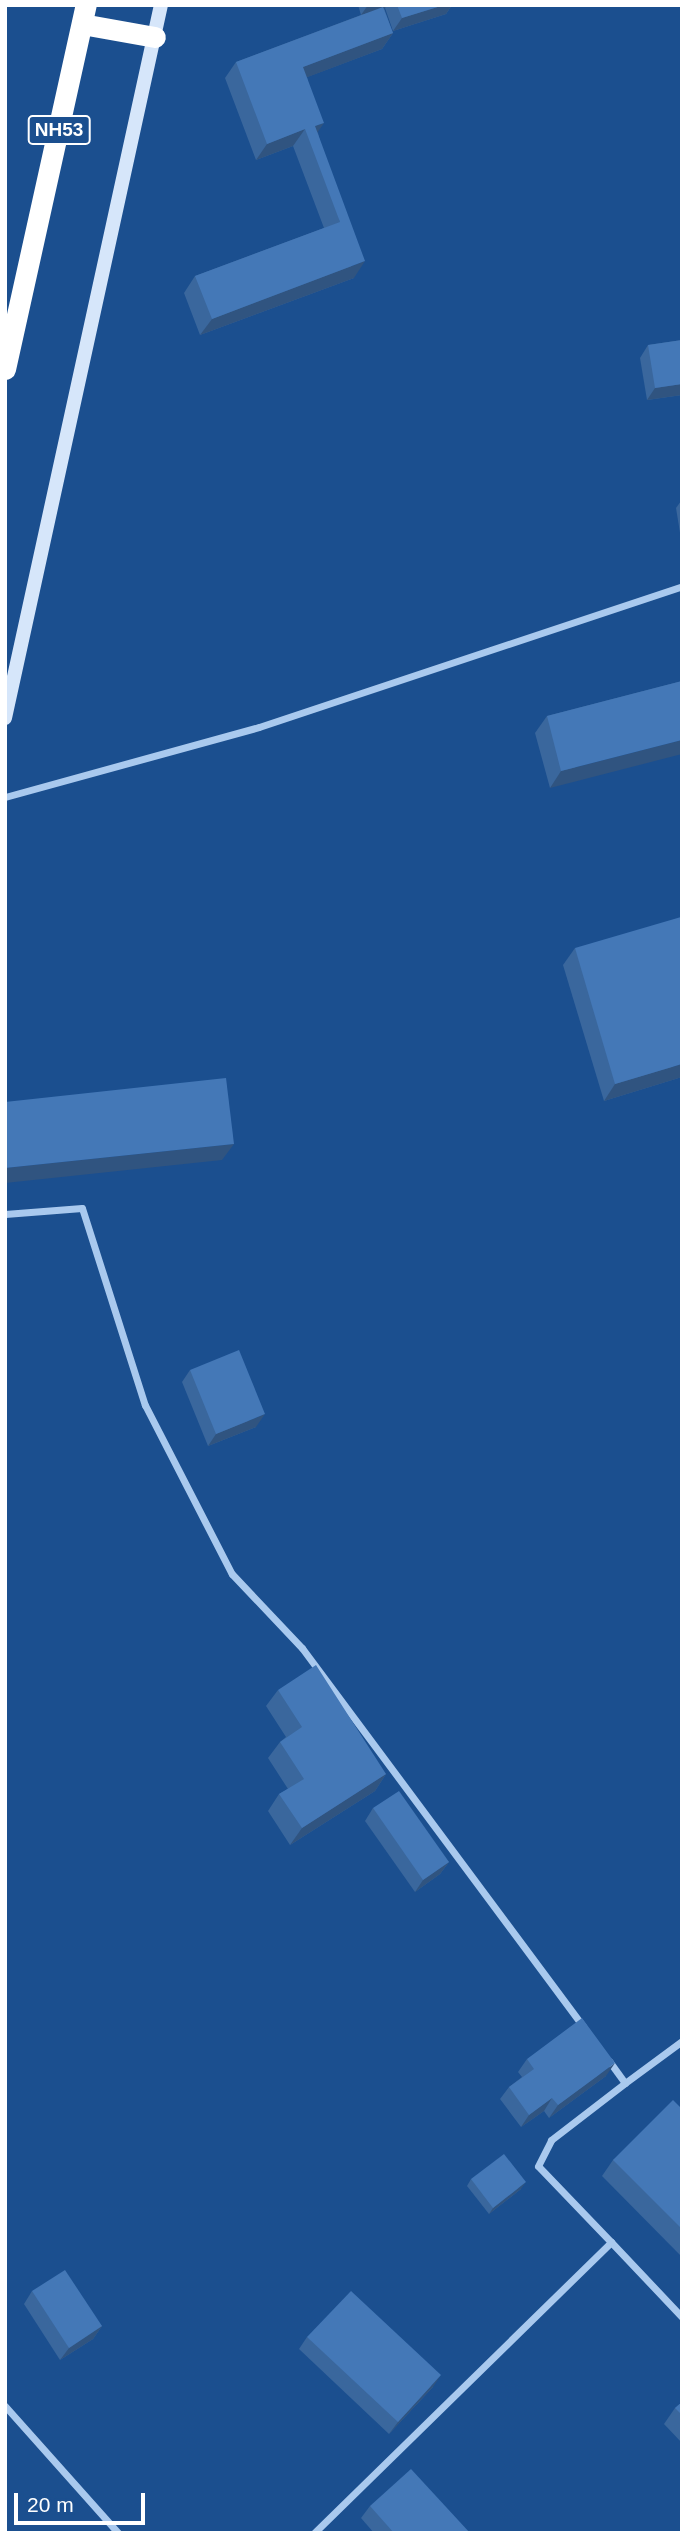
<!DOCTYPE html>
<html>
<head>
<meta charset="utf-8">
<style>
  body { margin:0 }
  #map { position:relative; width:687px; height:2538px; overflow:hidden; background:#1b4f8f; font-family:Arial,sans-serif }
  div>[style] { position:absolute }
  .street>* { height:7px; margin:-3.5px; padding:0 3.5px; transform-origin:3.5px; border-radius:3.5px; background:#a9c9ee }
  .secondary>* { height:14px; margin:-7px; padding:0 7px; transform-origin:7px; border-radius:7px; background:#d6e6fa }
  .highway>* { height:21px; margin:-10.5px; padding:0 10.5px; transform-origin:10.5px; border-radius:10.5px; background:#fff }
  .wall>* { inset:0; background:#3a679d }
  .shaded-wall>* { inset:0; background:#305480 }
  .building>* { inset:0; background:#4478b7 }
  span { translate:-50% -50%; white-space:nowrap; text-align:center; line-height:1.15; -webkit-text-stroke:7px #1b4f8f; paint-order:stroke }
  .shield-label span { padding:2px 5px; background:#1b4f8f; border:2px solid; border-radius:5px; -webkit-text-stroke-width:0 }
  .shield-label { font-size:19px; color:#fff; font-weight:700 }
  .frame { position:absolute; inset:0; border:7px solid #fff; pointer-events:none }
  .scale { position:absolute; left:14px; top:2493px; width:131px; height:32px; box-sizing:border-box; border:4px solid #fff; border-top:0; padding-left:9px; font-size:21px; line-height:24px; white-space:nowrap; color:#fff; -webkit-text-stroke:5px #1b4f8f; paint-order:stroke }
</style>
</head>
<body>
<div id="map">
  <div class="street">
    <i style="left:5px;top:797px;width:263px;rotate:-15.4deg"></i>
    <i style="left:259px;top:727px;width:446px;rotate:-18.4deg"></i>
    <i style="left:5px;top:1214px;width:77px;rotate:-4.5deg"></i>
    <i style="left:82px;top:1208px;width:207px;rotate:72.3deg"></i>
    <i style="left:145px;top:1405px;width:190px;rotate:62.8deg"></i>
    <i style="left:232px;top:1574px;width:102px;rotate:46.6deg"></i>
    <i style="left:302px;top:1648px;width:472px;rotate:53.4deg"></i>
    <i style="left:625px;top:2083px;width:71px;rotate:-36.4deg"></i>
    <i style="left:611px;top:2242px;width:103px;rotate:46.6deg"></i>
    <i style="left:5px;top:2406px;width:170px;rotate:48.3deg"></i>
    <i style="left:314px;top:2533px;width:416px;rotate:-44.4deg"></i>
    <i style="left:611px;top:2242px;width:105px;rotate:-133.8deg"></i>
    <i style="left:538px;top:2166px;width:29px;rotate:-63deg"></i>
    <i style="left:551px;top:2140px;width:93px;rotate:-37.6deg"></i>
    <i style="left:625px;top:2083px;width:27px;rotate:-126deg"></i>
  </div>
  <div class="secondary">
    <i style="left:5px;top:718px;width:730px;rotate:-77.66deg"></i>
  </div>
  <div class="highway">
    <i style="left:82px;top:24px;width:74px;rotate:10.1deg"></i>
    <i style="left:5px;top:369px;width:373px;rotate:-77.5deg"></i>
  </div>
  <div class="wall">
    <i style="clip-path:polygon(358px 5px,452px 5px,446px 14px,393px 31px,385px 8px,384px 8px,393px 33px,382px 49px,307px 77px,318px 133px,354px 278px,200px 335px,184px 293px,195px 276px,324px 228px,293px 146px,256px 160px,225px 78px,236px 62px,361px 15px)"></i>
    <i style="clip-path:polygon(682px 340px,682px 395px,647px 400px,640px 358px,648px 345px)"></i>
    <i style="clip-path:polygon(681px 501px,682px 501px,682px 545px,676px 508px)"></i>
    <i style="clip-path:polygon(682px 681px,550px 788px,535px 733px,547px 716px)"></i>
    <i style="clip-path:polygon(575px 948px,682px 1077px,604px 1101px,563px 965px)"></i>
    <i style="clip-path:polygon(190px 1370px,256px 1427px,208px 1446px,182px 1382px)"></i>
    <i style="clip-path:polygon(278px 1690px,386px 1774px,375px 1791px,290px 1845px,268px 1811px,279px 1794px,288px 1789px,268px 1758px,280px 1742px,286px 1737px,266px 1706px)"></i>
    <i style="clip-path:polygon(373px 1808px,449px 1862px,440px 1874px,415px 1892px,365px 1821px)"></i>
    <i style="clip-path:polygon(527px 2059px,606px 2076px,549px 2118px,544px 2111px,521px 2127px,500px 2099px,509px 2087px,522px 2077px,518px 2072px)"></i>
    <i style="clip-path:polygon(682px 2109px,682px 2257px,602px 2176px,613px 2160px)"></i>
    <i style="clip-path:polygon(471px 2179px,521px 2189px,489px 2214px,467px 2186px)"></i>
    <i style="clip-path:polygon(32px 2291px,102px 2326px,93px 2339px,60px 2360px,24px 2304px)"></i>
    <i style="clip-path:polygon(307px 2337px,433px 2387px,389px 2434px,299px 2349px)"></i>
    <i style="clip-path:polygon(682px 2402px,682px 2443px,664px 2424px,675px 2408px)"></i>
    <i style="clip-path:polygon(370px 2506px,470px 2533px,374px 2533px,361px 2518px)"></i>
  </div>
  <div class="shaded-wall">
    <i style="clip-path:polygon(368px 5px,387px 5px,385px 8px,361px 15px)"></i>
    <i style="clip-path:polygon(444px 5px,452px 5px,446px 14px,393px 31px,402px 18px)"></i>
    <i style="clip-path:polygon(393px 33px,382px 49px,292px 83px,303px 67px)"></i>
    <i style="clip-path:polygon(324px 123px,313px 139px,315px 126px)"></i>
    <i style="clip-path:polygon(305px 129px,293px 146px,256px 160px,267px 144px)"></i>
    <i style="clip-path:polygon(365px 261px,354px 278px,200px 335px,212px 319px)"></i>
    <i style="clip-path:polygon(682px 384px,682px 395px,647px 400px,655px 388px)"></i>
    <i style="clip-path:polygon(682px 740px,682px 754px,550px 788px,561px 771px)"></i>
    <i style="clip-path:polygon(682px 1064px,682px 1077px,604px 1101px,615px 1084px)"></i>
    <i style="clip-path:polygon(234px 1144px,222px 1160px,5px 1183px,5px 1168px)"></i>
    <i style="clip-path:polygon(265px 1414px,256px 1427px,208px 1446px,216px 1434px)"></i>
    <i style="clip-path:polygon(386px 1774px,375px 1791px,290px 1845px,302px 1828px)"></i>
    <i style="clip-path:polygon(449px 1862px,440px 1874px,415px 1892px,423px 1880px)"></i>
    <i style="clip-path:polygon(615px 2063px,606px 2076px,549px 2118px,558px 2105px)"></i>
    <i style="clip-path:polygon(552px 2098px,544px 2111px,521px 2127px,529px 2115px)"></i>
    <i style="clip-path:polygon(526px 2182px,521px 2189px,489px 2214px,493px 2208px)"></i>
    <i style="clip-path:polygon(102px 2326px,93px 2339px,60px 2360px,69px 2348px)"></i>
    <i style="clip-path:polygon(441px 2375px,433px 2387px,389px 2434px,398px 2422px)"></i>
  </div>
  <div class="building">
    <i style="clip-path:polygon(397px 5px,444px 5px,402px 18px)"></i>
    <i style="clip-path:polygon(383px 7px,393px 33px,303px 67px,324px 123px,315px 126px,365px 261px,212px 319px,195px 276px,340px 222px,305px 129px,267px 144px,236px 62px)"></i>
    <i style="clip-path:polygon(682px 340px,682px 384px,655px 388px,648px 345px)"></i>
    <i style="clip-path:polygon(682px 681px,682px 740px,561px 771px,547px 716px)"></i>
    <i style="clip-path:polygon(681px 917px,682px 1064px,615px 1084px,575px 948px)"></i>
    <i style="clip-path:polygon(226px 1078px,234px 1144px,5px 1168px,5px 1102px)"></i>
    <i style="clip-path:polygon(239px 1350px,265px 1414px,216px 1434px,190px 1370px)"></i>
    <i style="clip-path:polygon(316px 1665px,386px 1774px,302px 1828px,279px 1794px,304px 1779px,280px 1742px,302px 1727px,278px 1690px)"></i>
    <i style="clip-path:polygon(399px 1791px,449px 1862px,423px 1880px,373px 1808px)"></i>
    <i style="clip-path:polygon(582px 2018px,615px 2063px,558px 2105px,552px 2098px,529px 2115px,509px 2087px,534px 2069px,527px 2059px)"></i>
    <i style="clip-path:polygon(673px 2100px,682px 2109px,682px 2229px,613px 2160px)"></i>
    <i style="clip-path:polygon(504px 2154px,526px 2182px,493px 2208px,471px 2179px)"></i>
    <i style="clip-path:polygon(65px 2270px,102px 2326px,69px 2348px,32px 2291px)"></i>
    <i style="clip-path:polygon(351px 2291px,441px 2375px,398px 2422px,307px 2337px)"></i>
    <i style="clip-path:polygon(682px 2402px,682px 2415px,675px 2408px)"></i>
    <i style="clip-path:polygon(411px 2469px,470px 2533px,394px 2533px,370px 2506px)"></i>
  </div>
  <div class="shield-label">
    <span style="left:59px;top:130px">NH53</span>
  </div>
  <div class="frame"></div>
  <div class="scale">20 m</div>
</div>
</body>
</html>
